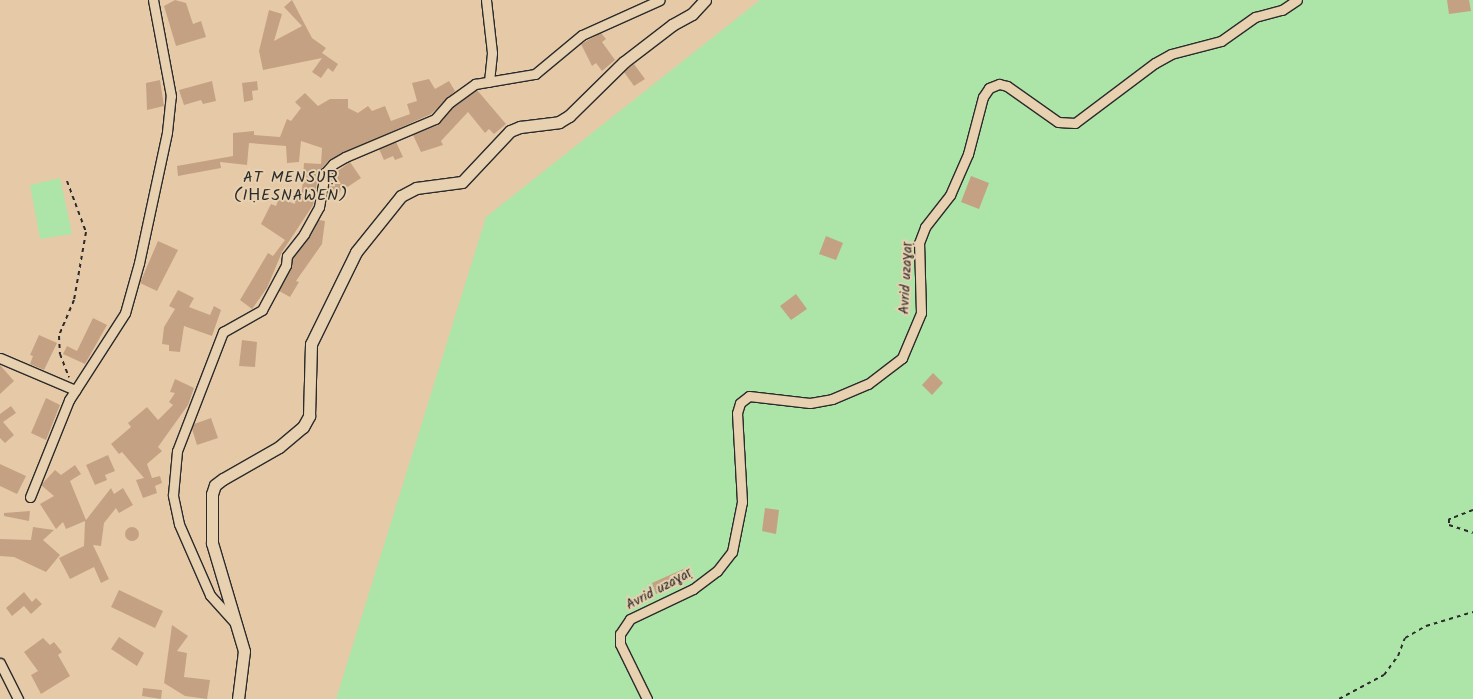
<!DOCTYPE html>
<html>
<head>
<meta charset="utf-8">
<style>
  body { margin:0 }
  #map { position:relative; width:1473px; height:699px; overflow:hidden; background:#e6caa8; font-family:Kalam,sans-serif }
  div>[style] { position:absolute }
  .green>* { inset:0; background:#ade4a8 }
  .building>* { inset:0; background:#c4a182 }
  .round { border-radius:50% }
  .path>* { height:2px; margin-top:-1px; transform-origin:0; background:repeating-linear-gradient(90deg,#2b2b2b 0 4px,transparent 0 8px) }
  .roads { filter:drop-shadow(1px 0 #2b2b2b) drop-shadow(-1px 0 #2b2b2b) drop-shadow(0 1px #2b2b2b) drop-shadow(0 -1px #2b2b2b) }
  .minor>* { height:9px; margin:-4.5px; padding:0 4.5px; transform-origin:4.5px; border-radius:4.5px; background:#e7d1b0 }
  .tertiary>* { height:11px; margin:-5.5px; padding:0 5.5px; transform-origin:5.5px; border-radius:5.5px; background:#e7d1b0 }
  span { translate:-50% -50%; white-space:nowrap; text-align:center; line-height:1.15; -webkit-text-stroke:4px #e7d1b0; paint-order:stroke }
  .street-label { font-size:14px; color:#2b2b2b }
  .quarter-label { font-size:16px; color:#2b2b2b; letter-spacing:1px }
</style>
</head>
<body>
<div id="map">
  <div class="green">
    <i style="clip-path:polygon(760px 0,1473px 0,1473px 699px,336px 699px,486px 217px)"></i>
    <i style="clip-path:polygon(60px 178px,72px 234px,40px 239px,30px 185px)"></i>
  </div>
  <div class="building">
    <i style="clip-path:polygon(175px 0,186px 3px,193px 24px,201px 21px,206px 37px,176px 46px,164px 6px)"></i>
    <i style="clip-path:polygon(292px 0,312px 38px,326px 48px,322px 53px,338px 64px,333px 72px,328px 68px,321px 78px,312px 72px,322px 58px,263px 70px,259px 51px,269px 10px,282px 14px,274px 41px,302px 26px,284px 7px)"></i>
    <i style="clip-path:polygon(1447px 0,1469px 0,1471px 11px,1449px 14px)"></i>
    <i style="clip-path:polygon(601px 33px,606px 39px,602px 42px,615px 60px,602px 71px,596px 63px,592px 66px,581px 44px)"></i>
    <i style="clip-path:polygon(634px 64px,645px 79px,634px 86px,624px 72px)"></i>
    <i style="clip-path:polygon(429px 79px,435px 89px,449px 81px,455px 91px,431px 114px,329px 160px,319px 171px,313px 205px,282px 252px,267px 288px,252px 309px,240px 300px,268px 253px,273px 256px,285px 240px,261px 224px,271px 204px,276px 206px,279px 198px,295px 204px,296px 189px,302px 190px,304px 163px,321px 164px,322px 148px,301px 141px,299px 162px,287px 163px,286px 146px,249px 143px,247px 165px,220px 162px,221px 168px,178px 176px,177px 166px,233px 156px,233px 133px,254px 131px,254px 135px,280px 137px,287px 119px,291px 121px,301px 108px,295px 102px,305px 93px,318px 106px,330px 99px,348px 99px,348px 108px,358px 113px,368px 106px,372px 111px,385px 106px,391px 121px,410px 114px,407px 104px,417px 101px,412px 83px)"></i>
    <i style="clip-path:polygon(160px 80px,164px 106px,147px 110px,146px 83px)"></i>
    <i style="clip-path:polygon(212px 81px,216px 101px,203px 104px,201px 100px,184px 105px,179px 90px)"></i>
    <i style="clip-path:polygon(257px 81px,258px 90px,252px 91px,253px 100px,244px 102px,242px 83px)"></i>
    <i style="clip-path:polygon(477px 90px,506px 124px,494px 134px,489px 129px,485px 133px,468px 112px,441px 141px,443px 145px,421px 152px,413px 135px,438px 125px,454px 107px)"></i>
    <i style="clip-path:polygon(396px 142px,403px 157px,395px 160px,393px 156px,384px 160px,379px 149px)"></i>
    <i style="clip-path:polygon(350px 162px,361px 178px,346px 188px,342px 187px,339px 194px,333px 192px,331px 199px,327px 198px,331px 176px)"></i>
    <i style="clip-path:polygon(971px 176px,989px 183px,979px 209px,961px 202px)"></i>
    <i style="clip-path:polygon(319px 220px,325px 221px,322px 244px,296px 281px,299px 282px,290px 297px,279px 291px,293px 258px)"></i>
    <i style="clip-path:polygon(826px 236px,843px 243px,836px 260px,819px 254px)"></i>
    <i style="clip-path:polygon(158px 241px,178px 250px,157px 291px,140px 283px)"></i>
    <i style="clip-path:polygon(178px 290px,194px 298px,189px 307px,210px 315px,214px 306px,221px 310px,212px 336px,184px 326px,180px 352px,169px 351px,169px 345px,162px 344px,164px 327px,175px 309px,169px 306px)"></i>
    <i style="clip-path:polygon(796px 294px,807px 309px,791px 320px,780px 306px)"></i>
    <i style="clip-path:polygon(93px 318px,107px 325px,85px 364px,63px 354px,67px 346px,77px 351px)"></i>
    <i style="clip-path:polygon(39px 335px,57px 343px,44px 370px,30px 364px,33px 356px,30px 355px)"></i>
    <i style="clip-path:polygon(242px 340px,257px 342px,255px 367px,239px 366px)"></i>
    <i style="clip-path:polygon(0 365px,14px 381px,0 394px)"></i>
    <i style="clip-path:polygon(933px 373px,943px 383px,932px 395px,922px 385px)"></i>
    <i style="clip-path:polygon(175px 379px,194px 388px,188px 405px,158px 447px,162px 451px,147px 464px,152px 478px,160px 476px,162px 483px,155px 486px,157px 493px,143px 498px,136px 480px,144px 478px,122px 452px,119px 454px,111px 444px,131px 427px,128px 423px,147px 407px,158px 420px,173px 405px,169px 402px,175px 393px,170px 392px)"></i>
    <i style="clip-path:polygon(46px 398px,60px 405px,46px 440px,31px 433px)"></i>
    <i style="clip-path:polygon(11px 406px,16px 413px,3px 422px,14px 435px,5px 443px,0 438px,0 414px)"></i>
    <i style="clip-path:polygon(211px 418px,218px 438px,197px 445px,192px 429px,194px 424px)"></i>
    <i style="clip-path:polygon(108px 455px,115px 471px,105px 475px,107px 480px,95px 485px,86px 465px)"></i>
    <i style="clip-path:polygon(0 464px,26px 476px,17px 494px,0 486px)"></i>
    <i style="clip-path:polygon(75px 465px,81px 474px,70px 481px,86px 520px,111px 488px,114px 494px,123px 488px,133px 505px,119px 513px,116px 508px,104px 523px,101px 546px,93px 545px,109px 579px,101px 583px,94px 567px,70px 579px,59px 558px,84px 546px,85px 521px,66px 529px,63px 522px,56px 529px,40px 504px,54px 496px,41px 485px,55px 470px,61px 475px)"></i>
    <i style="clip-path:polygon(765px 508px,779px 510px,776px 534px,762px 531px)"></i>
    <i style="clip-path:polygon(30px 511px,29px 521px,4px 516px,4px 513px)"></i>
    <i class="round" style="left:125px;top:527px;width:14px;height:14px"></i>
    <i style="clip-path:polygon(33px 527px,54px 530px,43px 540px,60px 555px,46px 572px,14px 557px,0 556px,0 539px,31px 540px)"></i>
    <i style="clip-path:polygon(688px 567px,693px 578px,656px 594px,652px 583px)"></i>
    <i style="clip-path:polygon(119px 590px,163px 611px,155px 628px,111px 607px)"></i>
    <i style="clip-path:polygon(24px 592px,32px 602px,36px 598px,42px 604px,31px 614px,24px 606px,12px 616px,6px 608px)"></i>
    <i style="clip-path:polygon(172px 625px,188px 636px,177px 651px,187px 653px,184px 677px,210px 680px,207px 699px,185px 696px,164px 683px)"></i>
    <i style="clip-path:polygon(119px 637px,144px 653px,137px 666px,111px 649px)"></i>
    <i style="clip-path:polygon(43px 638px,50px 645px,54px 642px,62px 652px,58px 655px,70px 676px,41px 694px,31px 675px,38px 671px,24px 652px)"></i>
    <i style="clip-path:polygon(143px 688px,162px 690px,161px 699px,142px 696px)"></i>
  </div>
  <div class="path">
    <i style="left:67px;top:181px;width:54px;rotate:69.6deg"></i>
    <i style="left:86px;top:232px;width:69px;rotate:100deg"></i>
    <i style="left:74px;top:300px;width:39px;rotate:113deg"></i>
    <i style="left:59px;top:336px;width:18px;rotate:87deg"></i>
    <i style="left:60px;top:354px;width:25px;rotate:69deg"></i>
    <i style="left:1473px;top:510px;width:26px;rotate:159deg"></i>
    <i style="left:1449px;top:519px;width:6px;rotate:90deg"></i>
    <i style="left:1449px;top:525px;width:25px;rotate:18deg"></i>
    <i style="left:1339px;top:699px;width:51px;rotate:-28.1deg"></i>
    <i style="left:1384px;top:675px;width:24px;rotate:-54deg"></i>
    <i style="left:1398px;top:656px;width:19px;rotate:-69deg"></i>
    <i style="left:1405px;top:638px;width:24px;rotate:-30deg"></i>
    <i style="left:1426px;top:626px;width:49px;rotate:-16.6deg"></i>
  </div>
  <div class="roads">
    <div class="minor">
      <i style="left:486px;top:0;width:53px;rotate:83.5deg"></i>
      <i style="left:492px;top:53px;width:29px;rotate:96deg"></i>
      <i style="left:0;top:358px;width:82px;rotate:23.1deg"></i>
      <i style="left:30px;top:497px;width:105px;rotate:-68.1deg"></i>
      <i style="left:69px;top:400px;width:103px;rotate:-57.2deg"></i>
      <i style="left:125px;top:313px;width:52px;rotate:-74.4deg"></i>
      <i style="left:139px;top:263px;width:134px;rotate:-77.9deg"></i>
      <i style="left:167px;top:132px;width:36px;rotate:-84deg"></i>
      <i style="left:171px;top:96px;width:98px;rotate:-100.6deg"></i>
      <i style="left:236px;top:624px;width:39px;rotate:-132deg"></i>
      <i style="left:210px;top:595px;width:77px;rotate:-113.6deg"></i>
      <i style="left:179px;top:524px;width:30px;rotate:-102deg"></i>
      <i style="left:173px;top:495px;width:44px;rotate:-84.8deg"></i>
      <i style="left:177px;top:451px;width:128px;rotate:-68.9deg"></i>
      <i style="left:223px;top:332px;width:45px;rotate:-29.4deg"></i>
      <i style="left:262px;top:310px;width:51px;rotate:-61.9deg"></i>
      <i style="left:286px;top:265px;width:9px;rotate:-84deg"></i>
      <i style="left:287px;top:256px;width:28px;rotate:-52deg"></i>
      <i style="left:304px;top:234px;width:31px;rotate:-61deg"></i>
      <i style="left:319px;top:207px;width:35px;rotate:-80deg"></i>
      <i style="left:325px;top:173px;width:12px;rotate:-48deg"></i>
      <i style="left:333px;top:164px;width:14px;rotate:-30deg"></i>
      <i style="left:345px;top:157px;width:98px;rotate:-22.9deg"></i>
      <i style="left:435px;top:119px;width:23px;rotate:-49deg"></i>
      <i style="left:450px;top:102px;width:31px;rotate:-36deg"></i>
      <i style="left:475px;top:84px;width:61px;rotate:-9.5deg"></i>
      <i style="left:535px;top:74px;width:61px;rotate:-39.7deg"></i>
      <i style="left:582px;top:35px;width:85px;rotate:-24.2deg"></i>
      <i style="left:0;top:663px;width:40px;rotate:63.4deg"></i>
      <i style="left:647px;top:699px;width:61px;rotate:-116.1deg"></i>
      <i style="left:620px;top:644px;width:10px;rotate:-90deg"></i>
      <i style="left:620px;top:634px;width:18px;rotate:-56deg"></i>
      <i style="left:630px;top:619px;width:70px;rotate:-25.5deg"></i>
      <i style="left:693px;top:589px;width:30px;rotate:-37deg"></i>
      <i style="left:717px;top:571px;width:24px;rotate:-52deg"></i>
      <i style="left:732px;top:552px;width:51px;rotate:-78.7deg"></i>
      <i style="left:742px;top:502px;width:89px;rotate:-93.2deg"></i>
      <i style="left:737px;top:413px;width:10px;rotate:-73deg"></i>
      <i style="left:740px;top:403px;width:11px;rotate:-38deg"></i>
      <i style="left:749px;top:396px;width:61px;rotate:6.5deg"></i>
      <i style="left:810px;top:403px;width:22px;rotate:-10deg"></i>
      <i style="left:832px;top:399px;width:39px;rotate:-23deg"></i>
      <i style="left:868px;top:384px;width:43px;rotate:-37.4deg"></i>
      <i style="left:902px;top:358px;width:49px;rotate:-67.1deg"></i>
      <i style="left:921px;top:313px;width:70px;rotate:-91.6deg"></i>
      <i style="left:919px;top:243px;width:17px;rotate:-69deg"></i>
      <i style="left:925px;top:227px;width:41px;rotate:-52deg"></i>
      <i style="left:950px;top:195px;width:45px;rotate:-66.3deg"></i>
      <i style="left:968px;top:154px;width:59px;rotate:-75.3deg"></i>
      <i style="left:983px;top:97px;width:11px;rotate:-56deg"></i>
      <i style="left:989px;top:88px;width:11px;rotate:-22deg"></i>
      <i style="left:999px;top:84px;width:8px;rotate:14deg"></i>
      <i style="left:1007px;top:86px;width:62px;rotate:35.2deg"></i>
      <i style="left:1058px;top:122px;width:17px;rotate:3deg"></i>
      <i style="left:1075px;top:123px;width:100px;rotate:-36.9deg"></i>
      <i style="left:1155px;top:63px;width:18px;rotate:-29deg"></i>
      <i style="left:1171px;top:54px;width:52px;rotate:-14.6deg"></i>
      <i style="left:1221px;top:41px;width:42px;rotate:-35.2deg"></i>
      <i style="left:1255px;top:17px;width:28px;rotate:-15deg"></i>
      <i style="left:1282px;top:10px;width:18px;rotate:-34deg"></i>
    </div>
    <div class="tertiary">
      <i style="left:238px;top:699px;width:48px;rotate:-82.9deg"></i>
      <i style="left:244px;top:651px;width:113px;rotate:-106.5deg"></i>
      <i style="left:212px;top:543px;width:49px;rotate:-90deg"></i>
      <i style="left:212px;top:494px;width:9px;rotate:-72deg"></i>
      <i style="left:215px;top:485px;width:10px;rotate:-37deg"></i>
      <i style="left:223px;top:479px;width:64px;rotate:-29.7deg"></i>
      <i style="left:279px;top:447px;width:31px;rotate:-40deg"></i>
      <i style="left:303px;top:427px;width:13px;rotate:-61deg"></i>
      <i style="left:309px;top:416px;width:72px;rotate:-88.4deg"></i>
      <i style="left:311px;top:344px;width:102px;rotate:-63.9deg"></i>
      <i style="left:356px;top:252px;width:72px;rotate:-51.2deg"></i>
      <i style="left:401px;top:196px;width:17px;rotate:-28deg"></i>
      <i style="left:416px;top:188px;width:46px;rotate:-7.4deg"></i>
      <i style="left:462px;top:182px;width:70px;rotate:-46.7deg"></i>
      <i style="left:510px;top:131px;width:11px;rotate:-22deg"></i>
      <i style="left:520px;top:127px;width:39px;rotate:-7deg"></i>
      <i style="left:559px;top:122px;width:12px;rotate:-31deg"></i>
      <i style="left:569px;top:116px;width:77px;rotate:-44.5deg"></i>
      <i style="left:624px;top:62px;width:61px;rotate:-37.6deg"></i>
      <i style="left:672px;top:25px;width:23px;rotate:-29deg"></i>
      <i style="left:692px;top:14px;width:19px;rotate:-47deg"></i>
    </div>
  </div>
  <div class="street-label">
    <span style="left:906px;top:278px;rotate:-87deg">Avrid uzaɣaṛ</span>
    <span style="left:659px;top:589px;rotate:-28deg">Avrid uzaɣaṛ</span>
  </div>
  <div class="quarter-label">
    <span style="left:291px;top:187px">AT MENSUṚ<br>(IḤESNAWEN)</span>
  </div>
</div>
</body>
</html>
